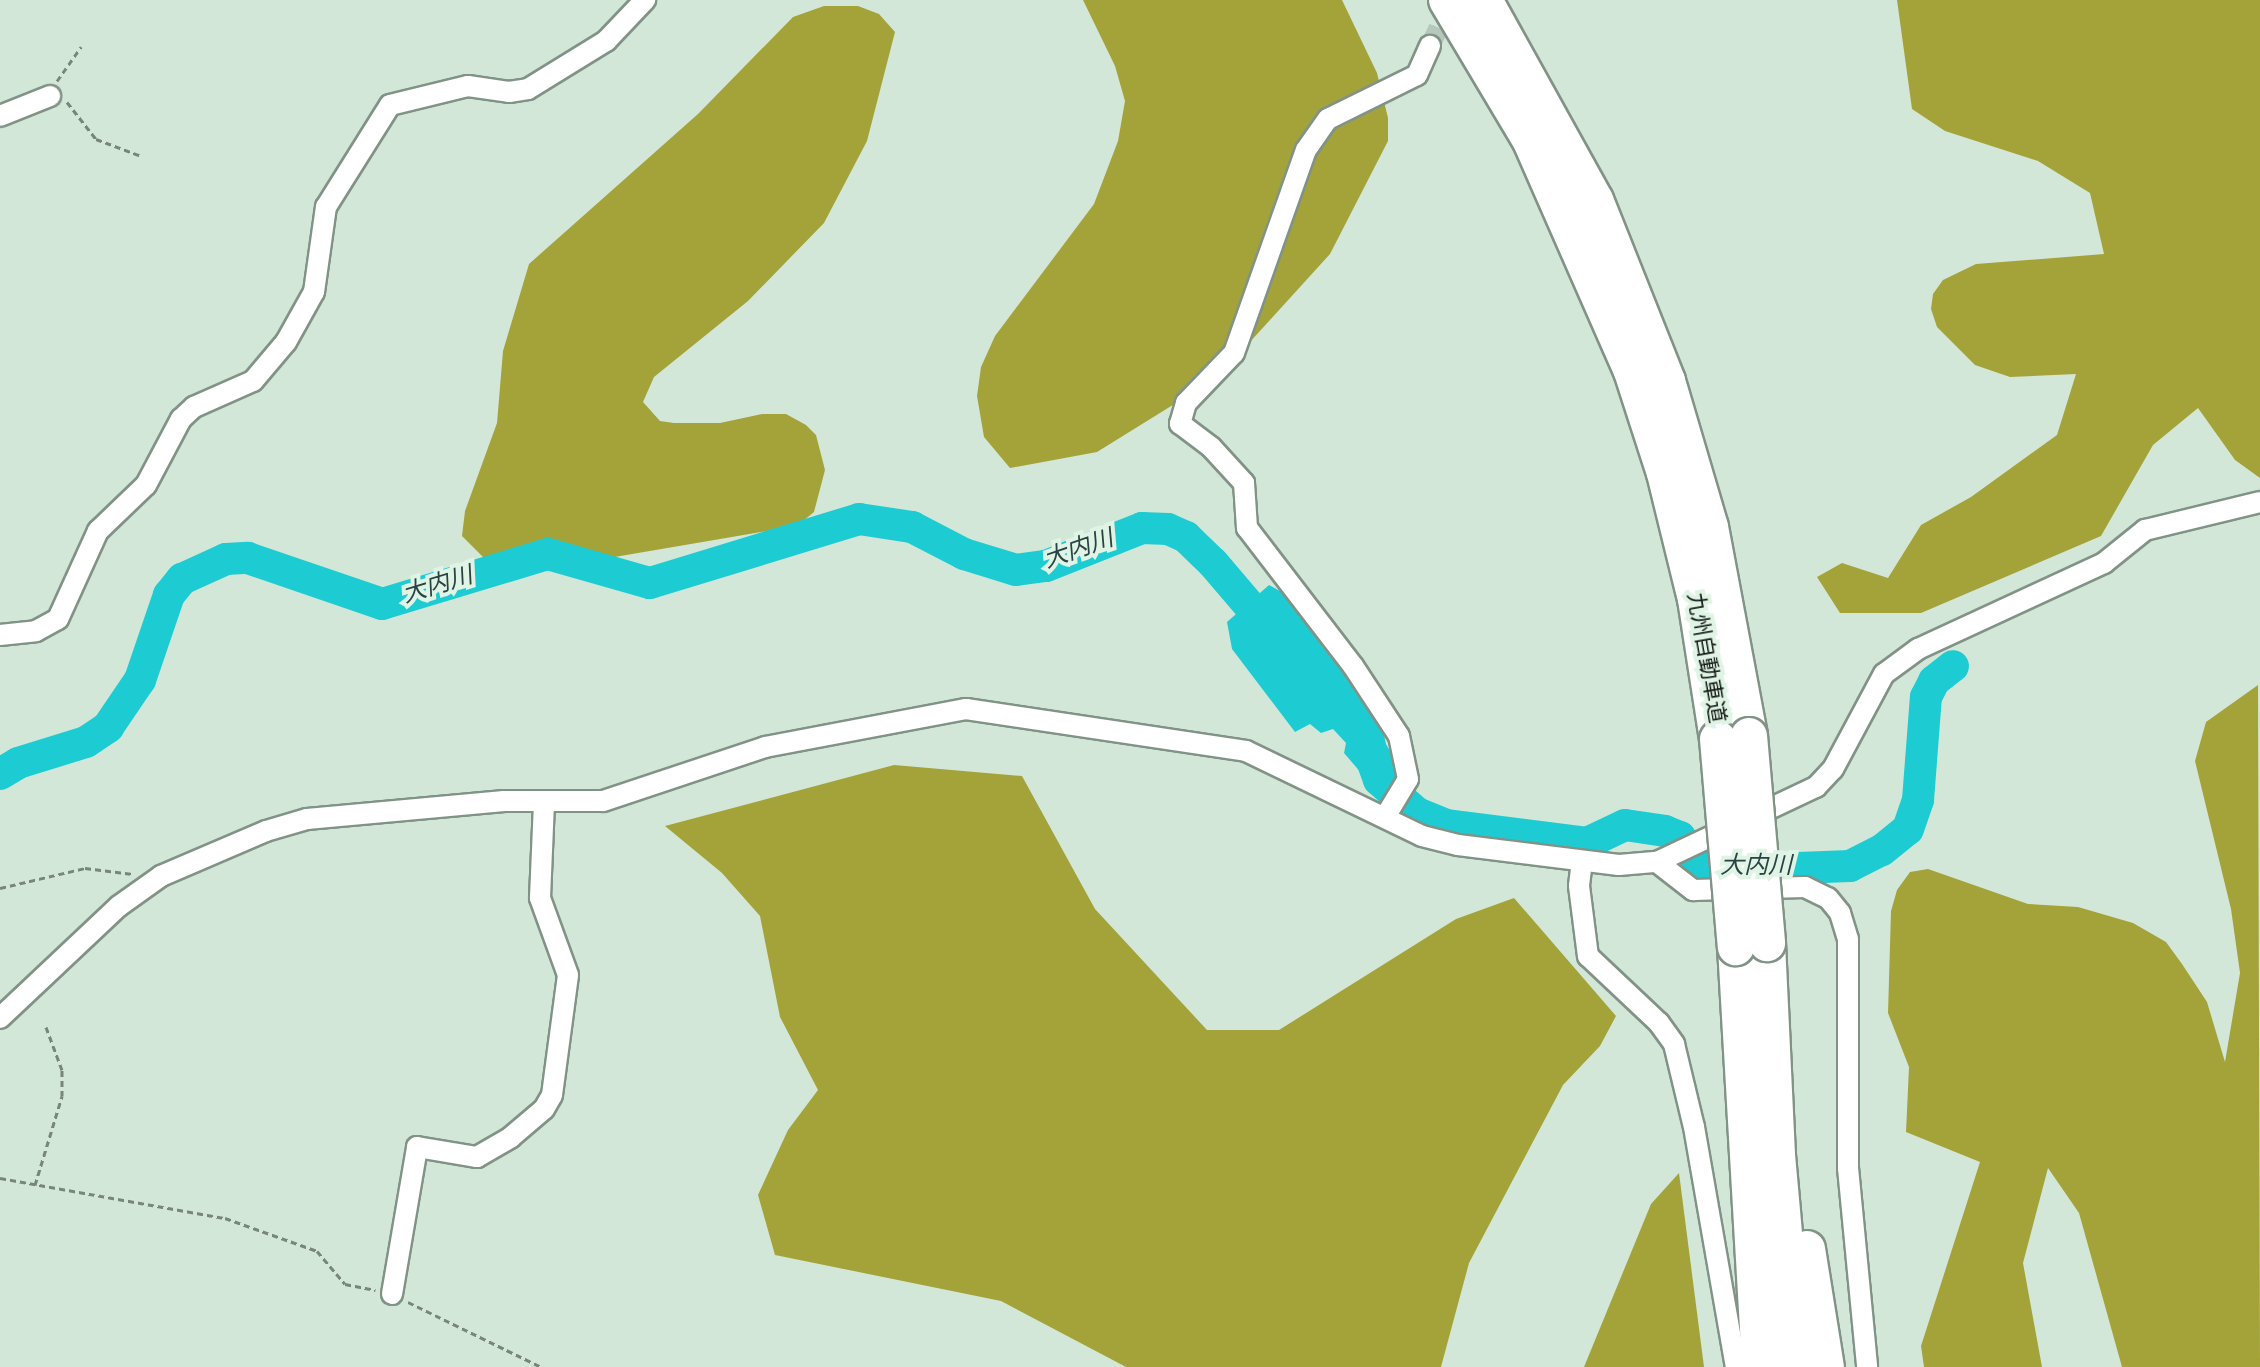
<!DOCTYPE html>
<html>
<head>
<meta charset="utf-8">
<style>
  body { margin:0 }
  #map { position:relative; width:2260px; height:1367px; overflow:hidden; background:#d3e7d8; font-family:Overpass,"Noto Sans JP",sans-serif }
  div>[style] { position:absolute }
  .forest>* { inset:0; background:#a4a339 }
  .water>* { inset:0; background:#1dccd3 }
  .river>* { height:32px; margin:-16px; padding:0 16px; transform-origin:16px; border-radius:16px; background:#1dccd3 }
  .street-tunnel>* { height:20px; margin-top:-10px; transform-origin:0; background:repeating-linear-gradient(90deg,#b6c8bb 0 20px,transparent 0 30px) }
  .path>* { height:3px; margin-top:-1.5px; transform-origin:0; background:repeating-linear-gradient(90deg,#77857b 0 6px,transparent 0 10px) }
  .roads { filter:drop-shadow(2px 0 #819386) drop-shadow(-2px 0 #819386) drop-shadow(0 2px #819386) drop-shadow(0 -2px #819386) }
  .street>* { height:20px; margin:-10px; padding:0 10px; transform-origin:10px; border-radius:10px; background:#fff }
  .highway>* { height:36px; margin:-18px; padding:0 18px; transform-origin:18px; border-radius:18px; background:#fff }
  .bridges { filter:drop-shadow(2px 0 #819386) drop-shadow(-2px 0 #819386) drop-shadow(0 2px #819386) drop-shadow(0 -2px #819386) }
  .highway-bridge>* { height:36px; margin:-18px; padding:0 18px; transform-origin:18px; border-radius:18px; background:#fff }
  span { translate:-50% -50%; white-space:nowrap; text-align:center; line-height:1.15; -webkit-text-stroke:8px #e0f4e5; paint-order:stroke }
  .street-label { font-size:22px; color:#121914 }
  .water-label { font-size:24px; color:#294243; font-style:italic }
</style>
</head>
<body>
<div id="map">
  <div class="forest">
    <i style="clip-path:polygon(1083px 0,1342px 0,1377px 73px,1388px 118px,1388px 141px,1330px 254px,1218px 377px,1097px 452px,1010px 468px,984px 437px,977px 396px,981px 367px,995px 336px,1094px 204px,1118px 141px,1125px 101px,1115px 66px)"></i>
    <i style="clip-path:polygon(1897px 0,2260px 0,2260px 478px,2235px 460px,2198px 408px,2153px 445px,2101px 536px,1921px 613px,1840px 613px,1817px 577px,1842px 563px,1888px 578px,1921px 525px,1971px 497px,2057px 435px,2076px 374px,2010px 377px,1975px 365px,1937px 327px,1931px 309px,1933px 294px,1943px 280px,1976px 264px,2104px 254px,2090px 193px,2038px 161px,1945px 131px,1912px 109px)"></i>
    <i style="clip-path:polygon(824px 6px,858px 6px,879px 14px,895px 32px,867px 141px,824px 223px,748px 301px,654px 377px,643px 402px,660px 421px,674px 423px,720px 423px,762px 414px,786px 414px,806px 425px,816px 435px,825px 470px,814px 512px,797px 526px,515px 574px,492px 566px,462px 536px,465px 511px,497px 423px,503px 351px,529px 264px,698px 114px,793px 17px)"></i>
    <i style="clip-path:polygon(2258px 685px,2260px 1367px,2122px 1367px,2079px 1213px,2048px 1168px,2023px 1263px,2042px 1367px,1924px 1367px,1921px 1346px,1980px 1162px,1906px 1132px,1909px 1067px,1888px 1013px,1891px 911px,1897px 890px,1910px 872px,1928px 869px,2028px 904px,2078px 907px,2133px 923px,2166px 942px,2182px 964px,2207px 1002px,2225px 1062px,2240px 973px,2231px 909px,2195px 761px,2206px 722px)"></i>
    <i style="clip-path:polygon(894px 765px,1022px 776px,1095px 909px,1207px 1030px,1279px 1030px,1456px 919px,1514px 898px,1616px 1016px,1600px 1046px,1563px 1085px,1469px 1263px,1441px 1367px,1126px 1367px,1001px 1301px,775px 1255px,758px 1195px,788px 1130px,818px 1090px,780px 1017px,760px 916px,722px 873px,665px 826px)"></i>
    <i style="clip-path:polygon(1679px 1173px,1704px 1367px,1584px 1367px,1651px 1204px)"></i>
  </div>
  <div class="water">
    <i style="clip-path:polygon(1269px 585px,1296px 600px,1379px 712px,1386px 744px,1402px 772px,1385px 777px,1375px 789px,1344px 753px,1346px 743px,1333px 729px,1321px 733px,1310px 724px,1295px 732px,1232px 649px,1227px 622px)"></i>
  </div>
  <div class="river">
    <i style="left:1366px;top:744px;width:38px;rotate:70deg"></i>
    <i style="left:1379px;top:780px;width:50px;rotate:41deg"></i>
    <i style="left:1417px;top:813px;width:32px;rotate:22deg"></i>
    <i style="left:1447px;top:825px;width:141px;rotate:7.3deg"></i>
    <i style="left:1587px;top:843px;width:42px;rotate:-25.3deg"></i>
    <i style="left:1625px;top:825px;width:40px;rotate:8.5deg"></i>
    <i style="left:1665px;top:831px;width:16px;rotate:22deg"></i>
    <i style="left:1680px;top:837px;width:26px;rotate:59deg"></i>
    <i style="left:1693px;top:859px;width:25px;rotate:29deg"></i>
    <i style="left:1715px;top:871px;width:135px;rotate:-2.1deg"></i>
    <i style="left:1850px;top:866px;width:36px;rotate:-27deg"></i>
    <i style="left:1882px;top:850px;width:33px;rotate:-39deg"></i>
    <i style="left:1908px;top:829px;width:31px;rotate:-71deg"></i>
    <i style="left:1918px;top:800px;width:103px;rotate:-85.6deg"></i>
    <i style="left:1926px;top:697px;width:18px;rotate:-63deg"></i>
    <i style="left:1934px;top:681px;width:24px;rotate:-38deg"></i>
    <i style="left:0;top:774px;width:21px;rotate:-31deg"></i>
    <i style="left:18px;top:763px;width:71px;rotate:-17.2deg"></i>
    <i style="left:86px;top:742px;width:27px;rotate:-34deg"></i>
    <i style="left:108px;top:727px;width:57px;rotate:-55.8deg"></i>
    <i style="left:140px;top:680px;width:90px;rotate:-71.2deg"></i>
    <i style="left:169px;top:595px;width:21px;rotate:-51deg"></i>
    <i style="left:182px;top:579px;width:48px;rotate:-24.4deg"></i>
    <i style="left:226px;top:559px;width:22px;rotate:-3deg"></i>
    <i style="left:248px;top:558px;width:142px;rotate:18.9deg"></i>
    <i style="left:382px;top:604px;width:173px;rotate:-16.8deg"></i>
    <i style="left:548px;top:554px;width:106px;rotate:15.9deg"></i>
    <i style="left:650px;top:583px;width:219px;rotate:-17deg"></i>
    <i style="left:859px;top:519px;width:54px;rotate:8.6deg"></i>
    <i style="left:912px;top:527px;width:59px;rotate:27.4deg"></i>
    <i style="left:964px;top:554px;width:54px;rotate:17.1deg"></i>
    <i style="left:1016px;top:570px;width:30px;rotate:-8deg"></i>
    <i style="left:1046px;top:566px;width:103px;rotate:-21.6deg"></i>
    <i style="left:1142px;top:528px;width:26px;rotate:2deg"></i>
    <i style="left:1168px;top:529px;width:20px;rotate:24deg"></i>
    <i style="left:1186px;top:537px;width:37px;rotate:44deg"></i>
    <i style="left:1213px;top:563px;width:99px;rotate:49.5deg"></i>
  </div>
  <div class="street-tunnel">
    <i style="left:1430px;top:46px;width:51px;rotate:-64.4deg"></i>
  </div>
  <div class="path">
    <i style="left:57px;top:81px;width:42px;rotate:-54.8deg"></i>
    <i style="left:67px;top:102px;width:47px;rotate:51.9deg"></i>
    <i style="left:96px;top:139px;width:48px;rotate:20.7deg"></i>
    <i style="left:0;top:888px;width:87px;rotate:-13.2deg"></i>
    <i style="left:85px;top:868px;width:48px;rotate:7.1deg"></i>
    <i style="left:0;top:1178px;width:229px;rotate:10.1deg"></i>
    <i style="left:225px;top:1218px;width:98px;rotate:19.7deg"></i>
    <i style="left:317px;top:1251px;width:43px;rotate:49.7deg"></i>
    <i style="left:345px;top:1284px;width:31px;rotate:11deg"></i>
    <i style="left:35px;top:1185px;width:93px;rotate:-73.1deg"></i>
    <i style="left:62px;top:1096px;width:26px;rotate:-90deg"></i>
    <i style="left:62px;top:1070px;width:46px;rotate:-110.4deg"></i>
    <i style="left:408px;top:1302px;width:148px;rotate:26deg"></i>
  </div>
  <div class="roads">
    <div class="street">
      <i style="left:0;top:116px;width:54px;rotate:-21.8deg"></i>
      <i style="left:0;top:635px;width:36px;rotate:-6deg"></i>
      <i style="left:36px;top:631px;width:25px;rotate:-29deg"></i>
      <i style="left:58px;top:619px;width:97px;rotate:-65.6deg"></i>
      <i style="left:98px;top:531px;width:66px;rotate:-43.8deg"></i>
      <i style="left:146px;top:485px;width:75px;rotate:-62.1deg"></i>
      <i style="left:181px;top:419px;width:18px;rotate:-43deg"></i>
      <i style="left:194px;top:407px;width:64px;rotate:-23.8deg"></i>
      <i style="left:253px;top:381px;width:51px;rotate:-49.8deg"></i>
      <i style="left:286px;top:342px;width:57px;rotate:-60.8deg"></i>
      <i style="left:314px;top:292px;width:86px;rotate:-82deg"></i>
      <i style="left:326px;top:207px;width:120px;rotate:-57.9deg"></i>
      <i style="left:390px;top:105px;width:80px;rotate:-13.7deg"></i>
      <i style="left:468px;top:86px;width:41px;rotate:8.3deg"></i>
      <i style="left:509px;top:92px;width:19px;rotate:-9deg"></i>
      <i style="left:528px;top:89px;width:92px;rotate:-31.6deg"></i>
      <i style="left:606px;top:41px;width:57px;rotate:-46.4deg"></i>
      <i style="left:1385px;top:817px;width:44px;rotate:-58.8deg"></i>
      <i style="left:1408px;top:779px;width:44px;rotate:-101.8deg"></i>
      <i style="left:1399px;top:736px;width:84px;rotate:-123.3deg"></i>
      <i style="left:1353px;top:666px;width:174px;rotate:-127.5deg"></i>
      <i style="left:1247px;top:528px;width:45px;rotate:-93.8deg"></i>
      <i style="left:1244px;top:483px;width:49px;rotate:-132.5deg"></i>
      <i style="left:1211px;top:447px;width:39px;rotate:-143deg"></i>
      <i style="left:1180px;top:424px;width:22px;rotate:-74deg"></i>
      <i style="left:1186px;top:403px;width:69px;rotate:-46.2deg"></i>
      <i style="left:1234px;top:353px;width:215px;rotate:-70.5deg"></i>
      <i style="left:1306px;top:150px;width:38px;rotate:-55deg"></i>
      <i style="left:1328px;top:119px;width:99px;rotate:-26.3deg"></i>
      <i style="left:1417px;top:75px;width:32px;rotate:-66deg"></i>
      <i style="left:1582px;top:861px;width:25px;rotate:97deg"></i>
      <i style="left:1579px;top:886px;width:71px;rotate:82.7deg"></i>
      <i style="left:1588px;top:956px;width:98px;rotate:43.3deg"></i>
      <i style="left:1659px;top:1023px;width:26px;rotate:54deg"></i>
      <i style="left:1674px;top:1044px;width:85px;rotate:76.5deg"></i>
      <i style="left:1694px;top:1127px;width:244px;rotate:80.1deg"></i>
      <i style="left:1657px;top:862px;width:46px;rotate:37.9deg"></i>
      <i style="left:1693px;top:890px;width:112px;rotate:-1.5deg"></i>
      <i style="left:1805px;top:887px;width:25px;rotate:26deg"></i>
      <i style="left:1828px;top:898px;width:19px;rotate:51deg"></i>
      <i style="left:1840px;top:913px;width:27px;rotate:73deg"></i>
      <i style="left:1848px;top:939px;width:229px;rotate:90deg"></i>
      <i style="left:1848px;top:1168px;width:200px;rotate:84.5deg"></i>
      <i style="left:0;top:1018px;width:163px;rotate:-43.3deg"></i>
      <i style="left:119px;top:906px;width:52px;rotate:-35.5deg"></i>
      <i style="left:161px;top:876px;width:114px;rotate:-23.2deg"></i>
      <i style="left:266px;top:831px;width:43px;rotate:-16.3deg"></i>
      <i style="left:307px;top:819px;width:198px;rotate:-5.2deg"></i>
      <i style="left:504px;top:801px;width:99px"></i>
      <i style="left:603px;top:801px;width:171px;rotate:-18.4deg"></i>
      <i style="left:765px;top:747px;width:205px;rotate:-10.7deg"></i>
      <i style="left:966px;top:709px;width:283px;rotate:8.5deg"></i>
      <i style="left:1246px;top:751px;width:195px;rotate:25.8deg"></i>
      <i style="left:1422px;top:836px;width:37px;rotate:14deg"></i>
      <i style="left:1458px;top:845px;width:162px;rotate:7.1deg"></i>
      <i style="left:1619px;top:865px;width:38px;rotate:-5deg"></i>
      <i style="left:1657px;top:862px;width:176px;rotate:-25.3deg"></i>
      <i style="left:1816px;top:787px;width:25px;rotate:-47deg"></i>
      <i style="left:1833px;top:769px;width:108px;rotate:-61.8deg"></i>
      <i style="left:1884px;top:674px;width:42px;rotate:-36.3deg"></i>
      <i style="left:1918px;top:649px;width:205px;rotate:-24.8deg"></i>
      <i style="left:2104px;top:563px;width:53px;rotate:-38.8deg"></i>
      <i style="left:2145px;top:530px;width:118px;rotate:-13.7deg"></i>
      <i style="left:392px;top:1294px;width:149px;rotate:-80.3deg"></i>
      <i style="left:417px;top:1147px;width:61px;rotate:9.5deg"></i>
      <i style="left:477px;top:1157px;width:39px;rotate:-30deg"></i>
      <i style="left:511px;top:1137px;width:43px;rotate:-40.3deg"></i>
      <i style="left:544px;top:1109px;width:16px;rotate:-60deg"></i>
      <i style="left:552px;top:1095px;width:121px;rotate:-82.4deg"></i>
      <i style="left:568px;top:975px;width:82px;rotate:-110deg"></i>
      <i style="left:540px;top:898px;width:95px;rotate:-87.6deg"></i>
    </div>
    <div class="highway">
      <i style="left:1447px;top:0;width:164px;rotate:59.2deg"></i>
      <i style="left:1531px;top:141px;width:251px;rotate:66.3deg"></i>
      <i style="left:1632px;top:371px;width:107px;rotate:72.1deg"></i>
      <i style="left:1665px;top:473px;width:130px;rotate:76.2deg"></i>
      <i style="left:1696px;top:599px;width:142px;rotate:81.1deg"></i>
      <i style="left:1484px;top:0;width:229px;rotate:61deg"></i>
      <i style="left:1595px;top:200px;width:195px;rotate:68.3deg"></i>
      <i style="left:1667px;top:381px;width:152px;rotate:73.6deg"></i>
      <i style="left:1710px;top:527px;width:213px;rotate:79.4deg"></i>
      <i style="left:1767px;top:943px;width:212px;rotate:87.3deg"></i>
      <i style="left:1777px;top:1155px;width:213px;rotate:84.9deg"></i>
      <i style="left:1736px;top:947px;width:421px;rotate:86.7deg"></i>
      <i style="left:1807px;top:1249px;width:120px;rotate:80.9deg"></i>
    </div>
  </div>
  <div class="bridges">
    <div class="highway-bridge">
      <i style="left:1749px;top:736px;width:208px;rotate:85deg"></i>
      <i style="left:1718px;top:739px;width:209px;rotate:85.1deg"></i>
    </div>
  </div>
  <div class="street-label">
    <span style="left:1705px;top:658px;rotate:80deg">九州自動車道</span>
  </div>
  <div class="water-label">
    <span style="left:1079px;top:551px;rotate:-19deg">大内川</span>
    <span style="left:438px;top:587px;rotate:-17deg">大内川</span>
    <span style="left:1756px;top:868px">大内川</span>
  </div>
</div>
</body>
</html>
